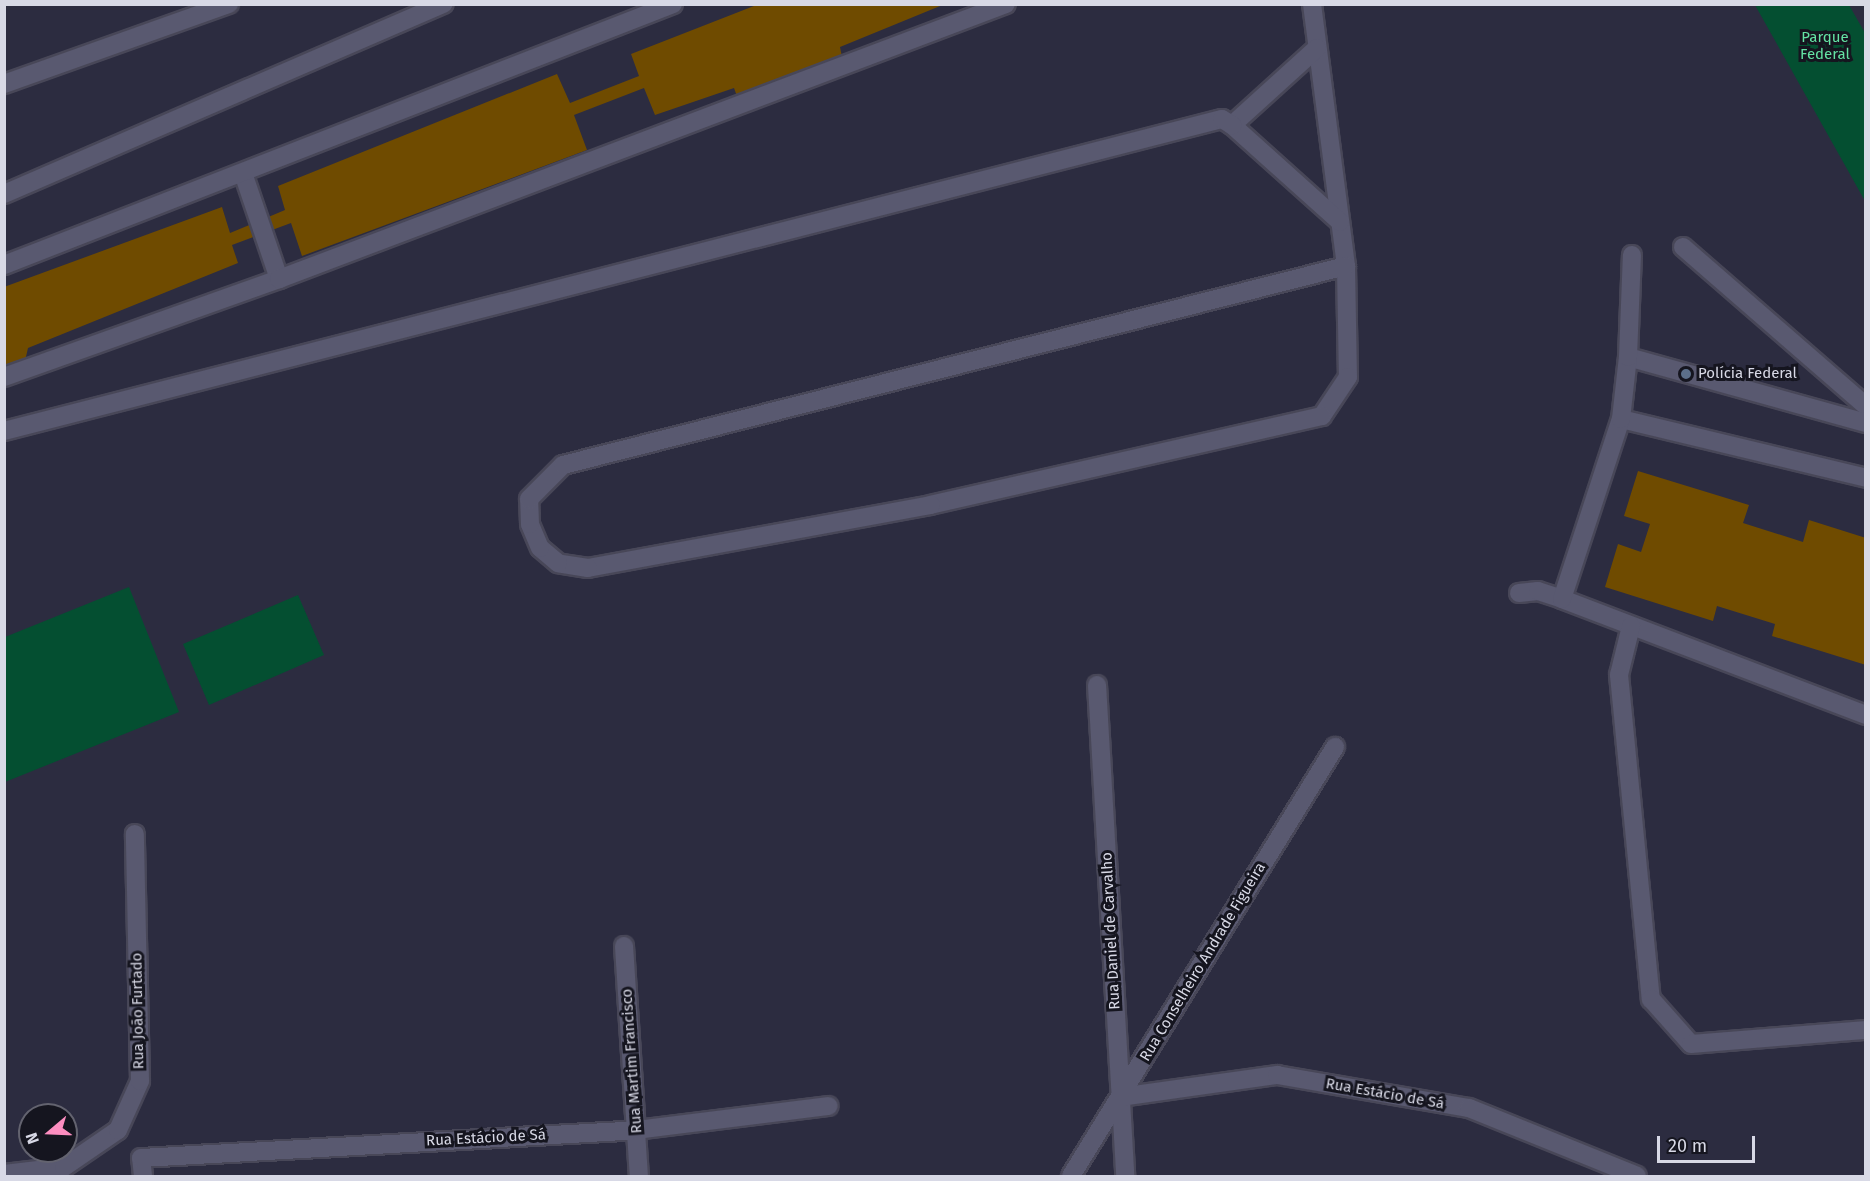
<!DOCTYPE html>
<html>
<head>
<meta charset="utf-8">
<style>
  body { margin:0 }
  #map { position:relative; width:1870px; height:1181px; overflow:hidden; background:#2c2c40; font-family:"Fira Sans",sans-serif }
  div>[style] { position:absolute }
  .green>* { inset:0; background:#044f31 }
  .building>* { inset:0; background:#6f4b00 }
  .roads { filter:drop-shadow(2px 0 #484758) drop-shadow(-2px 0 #484758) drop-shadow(0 2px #484758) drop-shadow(0 -2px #484758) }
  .minor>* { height:18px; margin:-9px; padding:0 9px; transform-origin:9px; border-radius:9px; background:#595970 }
  .dots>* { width:16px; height:16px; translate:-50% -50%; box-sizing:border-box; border:3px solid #15151f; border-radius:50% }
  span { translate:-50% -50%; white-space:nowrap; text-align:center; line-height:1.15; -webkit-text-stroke:6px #15151f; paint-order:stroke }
  .park-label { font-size:15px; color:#64e3a4 }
  .poi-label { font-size:15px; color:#d8d9e6 }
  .left { translate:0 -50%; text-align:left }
  .street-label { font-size:15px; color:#d8d9e6 }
  .frame { position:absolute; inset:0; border:6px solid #d8d9e6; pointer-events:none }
  .north { position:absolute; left:18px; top:1103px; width:60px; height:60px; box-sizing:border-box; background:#15151f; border:2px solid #63636f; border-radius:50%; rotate:251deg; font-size:16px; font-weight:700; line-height:24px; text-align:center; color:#d8d9e6 }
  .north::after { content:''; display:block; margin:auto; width:21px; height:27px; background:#fd8ec0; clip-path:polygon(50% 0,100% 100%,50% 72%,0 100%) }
  .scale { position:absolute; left:1657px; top:1136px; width:98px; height:27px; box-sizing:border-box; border:3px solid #d8d9e6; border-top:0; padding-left:8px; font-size:18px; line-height:21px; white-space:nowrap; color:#d8d9e6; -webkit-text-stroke:4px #15151f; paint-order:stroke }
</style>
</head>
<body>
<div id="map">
  <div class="green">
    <i style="clip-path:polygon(1755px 5px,1849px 5px,1865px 33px,1865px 201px)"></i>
    <i style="clip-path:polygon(129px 587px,179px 712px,5px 782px,5px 637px)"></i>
    <i style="clip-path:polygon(298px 595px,324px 655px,209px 705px,183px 644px)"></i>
  </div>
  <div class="building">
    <i style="clip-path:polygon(759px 4px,945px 4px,840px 47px,842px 57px,738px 99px,734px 88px,655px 115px,644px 88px,574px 115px,587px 150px,302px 256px,291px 223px,232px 245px,238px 263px,28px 348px,25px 361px,4px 367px,4px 287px,222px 207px,230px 233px,285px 210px,278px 186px,557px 74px,570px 103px,639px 76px,631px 54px)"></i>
    <i style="clip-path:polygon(1638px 471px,1749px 505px,1743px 523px,1803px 542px,1809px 520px,1866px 538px,1866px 665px,1772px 636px,1775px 624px,1717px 606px,1713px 621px,1605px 587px,1618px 544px,1641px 552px,1650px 524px,1624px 516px)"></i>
  </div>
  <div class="roads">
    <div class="minor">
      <i style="left:1312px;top:4px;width:264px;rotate:82.6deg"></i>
      <i style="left:1346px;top:266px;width:111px;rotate:89deg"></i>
      <i style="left:1348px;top:377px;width:47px;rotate:123.7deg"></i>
      <i style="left:1322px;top:416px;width:401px;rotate:167.2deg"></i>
      <i style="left:931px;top:505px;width:349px;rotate:169.6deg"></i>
      <i style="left:588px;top:568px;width:30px;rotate:-171deg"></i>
      <i style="left:558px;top:563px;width:23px;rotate:-140deg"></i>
      <i style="left:540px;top:548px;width:26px;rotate:-113deg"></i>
      <i style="left:530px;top:524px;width:25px;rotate:-92deg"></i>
      <i style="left:529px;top:499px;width:48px;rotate:-45deg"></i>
      <i style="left:563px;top:465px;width:808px;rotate:-14.26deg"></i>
      <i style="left:1317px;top:48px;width:115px;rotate:137.8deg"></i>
      <i style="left:1232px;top:125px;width:145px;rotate:41.9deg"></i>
      <i style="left:4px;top:84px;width:239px;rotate:-19.6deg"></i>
      <i style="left:243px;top:173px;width:112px;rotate:71.2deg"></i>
      <i style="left:4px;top:194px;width:479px;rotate:-23.4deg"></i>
      <i style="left:1683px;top:247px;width:242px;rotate:41deg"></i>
      <i style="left:4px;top:265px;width:718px;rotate:-21.31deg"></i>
      <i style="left:1628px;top:357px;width:247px;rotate:15.5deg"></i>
      <i style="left:4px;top:377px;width:292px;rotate:-19.6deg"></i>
      <i style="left:279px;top:279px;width:777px;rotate:-20.72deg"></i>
      <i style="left:1621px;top:419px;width:252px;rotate:13.5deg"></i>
      <i style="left:4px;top:431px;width:1257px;rotate:-14.37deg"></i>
      <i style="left:1222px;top:119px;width:12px;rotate:31deg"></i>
      <i style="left:1519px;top:593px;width:19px;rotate:-6deg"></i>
      <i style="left:1538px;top:591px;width:25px;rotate:18deg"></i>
      <i style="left:1562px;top:599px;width:325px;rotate:20.9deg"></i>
      <i style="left:1562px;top:599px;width:189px;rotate:-71.9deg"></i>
      <i style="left:1621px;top:419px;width:62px;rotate:-83.6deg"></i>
      <i style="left:1628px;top:357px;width:102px;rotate:-87.8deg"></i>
      <i style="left:1631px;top:626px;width:50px;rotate:103.8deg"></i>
      <i style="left:1619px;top:675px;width:326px;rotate:84.4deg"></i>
      <i style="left:1651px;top:999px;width:60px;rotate:48.4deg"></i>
      <i style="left:1691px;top:1044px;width:176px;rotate:-4.6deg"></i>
      <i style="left:1097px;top:685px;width:492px;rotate:86.7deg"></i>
      <i style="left:624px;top:946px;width:230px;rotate:86.3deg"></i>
      <i style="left:1120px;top:1097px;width:159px;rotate:-8deg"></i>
      <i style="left:1277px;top:1075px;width:195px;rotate:9.8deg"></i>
      <i style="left:1469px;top:1108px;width:181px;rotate:22deg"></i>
      <i style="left:4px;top:1174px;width:60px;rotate:-6.7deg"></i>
      <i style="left:64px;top:1167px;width:65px;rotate:-34.4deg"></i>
      <i style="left:118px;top:1130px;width:54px;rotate:-65.8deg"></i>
      <i style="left:140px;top:1081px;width:247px;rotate:-91.2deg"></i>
      <i style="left:143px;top:1176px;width:18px;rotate:-96deg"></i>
      <i style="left:141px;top:1158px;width:496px;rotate:-3.2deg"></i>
      <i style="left:636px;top:1130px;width:194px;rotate:-7.1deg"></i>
      <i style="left:1071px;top:1176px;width:504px;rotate:-58.39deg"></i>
    </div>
  </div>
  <div class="dots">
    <i style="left:1686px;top:374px;background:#5c6f8a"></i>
  </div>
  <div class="park-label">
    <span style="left:1825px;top:46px">Parque<br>Federal</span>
  </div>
  <div class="poi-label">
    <span class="left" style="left:1698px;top:374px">Polícia Federal</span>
  </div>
  <div class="street-label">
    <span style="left:1111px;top:931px;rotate:-93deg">Rua Daniel de Carvalho</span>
    <span style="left:1203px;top:962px;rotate:-59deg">Rua Conselheiro Andrade Figueira</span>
    <span style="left:138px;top:1011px;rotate:-91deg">Rua João Furtado</span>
    <span style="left:632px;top:1061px;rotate:-94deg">Rua Martim Francisco</span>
    <span style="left:1385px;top:1094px;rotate:10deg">Rua Estácio de Sá</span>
    <span style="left:486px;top:1138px;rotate:-3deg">Rua Estácio de Sá</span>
  </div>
  <div class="frame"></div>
  <div class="north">N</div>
  <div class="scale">20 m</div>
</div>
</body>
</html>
